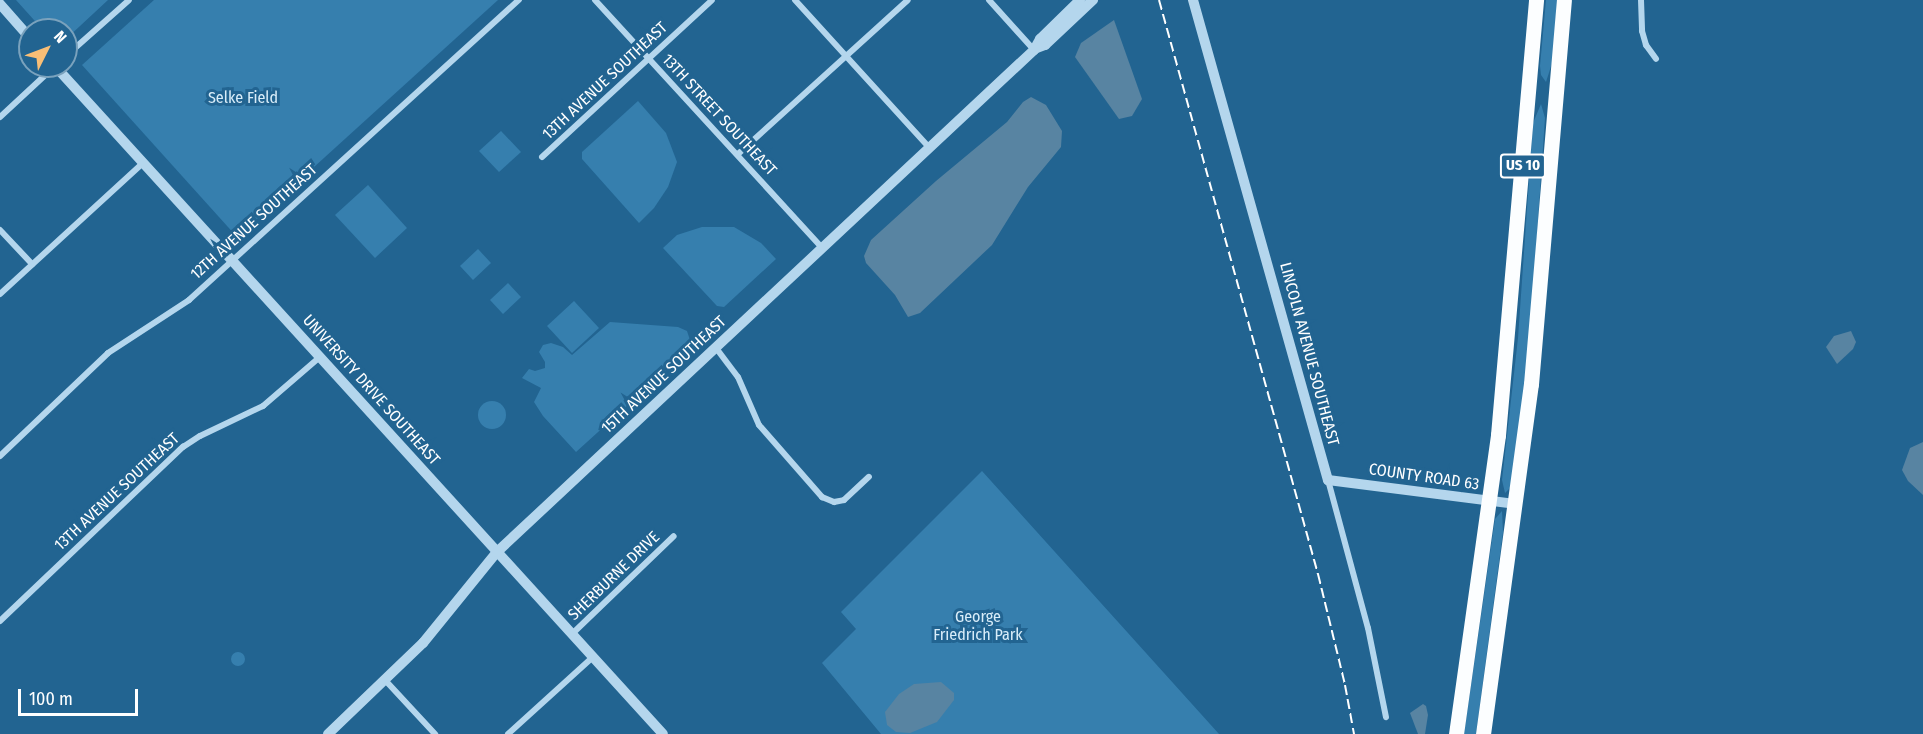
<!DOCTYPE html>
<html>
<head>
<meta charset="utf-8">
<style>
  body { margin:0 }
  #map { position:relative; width:1923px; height:734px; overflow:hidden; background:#226491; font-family:"Fira Sans Condensed",sans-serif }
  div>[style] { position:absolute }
  .green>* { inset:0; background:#367fae }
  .round { border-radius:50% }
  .water>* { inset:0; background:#5884a2 }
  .minor>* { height:6px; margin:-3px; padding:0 3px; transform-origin:3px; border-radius:3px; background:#b4d6ed }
  .tertiary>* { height:10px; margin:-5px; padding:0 5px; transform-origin:5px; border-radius:5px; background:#b4d6ed }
  .trunk>* { height:15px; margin:-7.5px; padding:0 7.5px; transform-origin:7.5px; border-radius:7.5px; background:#fcfeff }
  .rail>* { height:2px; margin-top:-1px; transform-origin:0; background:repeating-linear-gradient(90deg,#fff 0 10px,transparent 0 14.5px) }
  span { translate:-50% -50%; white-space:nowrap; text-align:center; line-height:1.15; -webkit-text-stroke:6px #226491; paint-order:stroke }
  .shield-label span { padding:2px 4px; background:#226491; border:2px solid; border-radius:4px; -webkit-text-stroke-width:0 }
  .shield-label { font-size:15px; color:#fff; font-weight:700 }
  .street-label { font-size:16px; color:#fff }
  .park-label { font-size:16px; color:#d9edf9 }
  .north { position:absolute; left:18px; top:18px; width:60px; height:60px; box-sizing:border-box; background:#226491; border:2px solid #7aa2bd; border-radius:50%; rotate:48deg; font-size:16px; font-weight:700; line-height:24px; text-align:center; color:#fff }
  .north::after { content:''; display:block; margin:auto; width:21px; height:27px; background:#f8be76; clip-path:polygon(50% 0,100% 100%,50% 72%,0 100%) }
  .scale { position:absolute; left:18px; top:689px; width:120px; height:27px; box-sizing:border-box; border:3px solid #fff; border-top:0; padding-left:8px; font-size:18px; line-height:21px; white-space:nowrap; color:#fff; -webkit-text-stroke:4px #226491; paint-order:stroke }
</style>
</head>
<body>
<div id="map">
  <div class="green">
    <i style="clip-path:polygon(16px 0,108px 0,66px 39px,66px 30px,43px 30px)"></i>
    <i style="clip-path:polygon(154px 0,498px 0,237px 237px,82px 65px)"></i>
    <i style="clip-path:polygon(1546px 0,1557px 0,1553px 60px,1546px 82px,1541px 75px,1540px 66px)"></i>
    <i style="clip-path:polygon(638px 101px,666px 133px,677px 162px,668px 187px,654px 208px,639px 223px,582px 159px,582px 152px)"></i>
    <i style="clip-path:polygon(1541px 104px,1545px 118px,1530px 338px,1512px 486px,1505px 493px,1502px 480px,1518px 338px,1533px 123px)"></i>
    <i style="clip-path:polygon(501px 131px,521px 152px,499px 172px,479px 151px)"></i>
    <i style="clip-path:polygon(368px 185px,407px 228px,375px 258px,335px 215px)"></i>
    <i style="clip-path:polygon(702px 227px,734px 227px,761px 243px,776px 259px,724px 307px,717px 306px,663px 248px,677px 235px)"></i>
    <i style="clip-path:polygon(478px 249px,491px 263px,473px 280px,460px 266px)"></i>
    <i style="clip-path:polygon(508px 283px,521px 297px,503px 314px,490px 300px)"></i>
    <i style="clip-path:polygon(574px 301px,599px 328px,572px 353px,547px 326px)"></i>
    <i style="clip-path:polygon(610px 322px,678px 327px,687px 331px,691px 343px,689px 348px,674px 356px,672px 365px,576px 452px,543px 416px,534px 402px,541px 388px,522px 378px,529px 369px,535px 371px,545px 368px,545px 362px,539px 352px,543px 345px,551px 343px,563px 347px,572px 355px)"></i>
    <i class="round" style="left:478px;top:401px;width:28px;height:28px"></i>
    <i style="clip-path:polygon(982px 471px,1219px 734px,881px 734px,822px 663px,856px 629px,841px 612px)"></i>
    <i style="clip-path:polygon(1502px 511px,1503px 532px,1476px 734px,1464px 734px,1495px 519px)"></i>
    <i class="round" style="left:231px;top:652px;width:14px;height:14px"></i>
  </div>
  <div class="water">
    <i style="clip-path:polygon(1114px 20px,1142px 99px,1132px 116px,1119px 119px,1075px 57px,1081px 43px)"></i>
    <i style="clip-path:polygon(1031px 97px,1046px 105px,1062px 131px,1061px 147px,1028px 187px,992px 245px,920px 313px,908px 317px,895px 295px,866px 263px,864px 256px,871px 240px,936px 181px,1007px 122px,1023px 102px)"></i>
    <i style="clip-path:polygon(1851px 331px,1856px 342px,1853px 349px,1837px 364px,1826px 347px,1834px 336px)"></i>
    <i style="clip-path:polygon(1923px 442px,1923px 495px,1908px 481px,1902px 470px,1910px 448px)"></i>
    <i style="clip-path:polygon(941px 682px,954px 693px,954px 700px,937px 722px,910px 733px,896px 732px,887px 725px,885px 712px,899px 694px,914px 684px)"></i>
    <i style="clip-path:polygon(1423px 704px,1426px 706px,1428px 715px,1425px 734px,1418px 734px,1410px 713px)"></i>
  </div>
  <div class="minor">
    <i style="left:595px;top:0;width:336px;rotate:47.5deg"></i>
    <i style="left:795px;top:0;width:197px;rotate:47.7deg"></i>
    <i style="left:989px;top:0;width:67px;rotate:48deg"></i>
    <i style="left:1641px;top:0;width:31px;rotate:88deg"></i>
    <i style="left:1642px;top:31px;width:15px;rotate:74deg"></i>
    <i style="left:1646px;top:45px;width:17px;rotate:54deg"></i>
    <i style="left:66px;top:56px;width:84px;rotate:-41.6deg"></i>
    <i style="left:0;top:117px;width:75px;rotate:-42.8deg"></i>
    <i style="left:738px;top:154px;width:229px;rotate:-42.2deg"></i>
    <i style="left:542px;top:157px;width:231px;rotate:-42.7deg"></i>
    <i style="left:0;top:230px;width:47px;rotate:46.7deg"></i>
    <i style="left:0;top:294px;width:195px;rotate:-42.5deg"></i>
    <i style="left:716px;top:348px;width:36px;rotate:53deg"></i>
    <i style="left:738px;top:377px;width:52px;rotate:66.4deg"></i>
    <i style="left:759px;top:425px;width:96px;rotate:48.8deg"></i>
    <i style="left:822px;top:497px;width:13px;rotate:23deg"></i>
    <i style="left:834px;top:502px;width:10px;rotate:-11deg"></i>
    <i style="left:844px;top:500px;width:34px;rotate:-43deg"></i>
    <i style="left:0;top:456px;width:149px;rotate:-43.6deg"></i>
    <i style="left:108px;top:353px;width:97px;rotate:-33.2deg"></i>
    <i style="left:189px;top:300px;width:446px;rotate:-42.3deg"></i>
    <i style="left:1328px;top:480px;width:153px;rotate:74.9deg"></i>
    <i style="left:1368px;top:628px;width:91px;rotate:78.6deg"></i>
    <i style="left:0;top:621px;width:253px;rotate:-43.6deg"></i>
    <i style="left:183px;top:447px;width:20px;rotate:-33deg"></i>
    <i style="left:200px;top:436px;width:70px;rotate:-25.5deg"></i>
    <i style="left:263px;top:406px;width:75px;rotate:-40.7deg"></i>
    <i style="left:572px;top:634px;width:141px;rotate:-43.9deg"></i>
    <i style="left:385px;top:680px;width:74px;rotate:47.2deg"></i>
    <i style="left:508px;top:734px;width:115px;rotate:-42.2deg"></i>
  </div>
  <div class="tertiary">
    <i style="left:1193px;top:0;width:499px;rotate:74.3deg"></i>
    <i style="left:1328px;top:480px;width:190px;rotate:7.3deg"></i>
    <i style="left:0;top:4px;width:45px;rotate:48.6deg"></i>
    <i style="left:1034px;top:49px;width:12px;rotate:-20deg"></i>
    <i style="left:1045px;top:45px;width:66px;rotate:-43.2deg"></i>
    <i style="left:55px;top:66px;width:903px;rotate:47.69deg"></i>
    <i style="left:328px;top:734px;width:132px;rotate:-43.8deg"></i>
    <i style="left:423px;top:643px;width:117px;rotate:-50.9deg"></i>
    <i style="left:497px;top:552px;width:735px;rotate:-43.07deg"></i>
    <i style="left:1034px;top:50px;width:13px;rotate:-61deg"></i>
    <i style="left:1040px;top:39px;width:56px;rotate:-44.3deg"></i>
  </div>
  <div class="trunk">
    <i style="left:1456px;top:734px;width:302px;rotate:-82deg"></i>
    <i style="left:1498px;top:435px;width:437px;rotate:-85deg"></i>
    <i style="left:1483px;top:734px;width:353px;rotate:-82.2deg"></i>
    <i style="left:1531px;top:384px;width:385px;rotate:-85.1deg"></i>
  </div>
  <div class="rail">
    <i style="left:1159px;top:0;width:596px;rotate:74.52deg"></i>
    <i style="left:1318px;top:574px;width:114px;rotate:76.3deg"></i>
    <i style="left:1345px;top:685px;width:50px;rotate:79.6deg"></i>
  </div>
  <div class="shield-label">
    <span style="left:1523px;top:166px">US 10</span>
  </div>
  <div class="street-label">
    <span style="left:605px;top:81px;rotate:-43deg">13TH AVENUE SOUTHEAST</span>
    <span style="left:719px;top:115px;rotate:47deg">13TH STREET SOUTHEAST</span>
    <span style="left:254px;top:222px;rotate:-42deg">12TH AVENUE SOUTHEAST</span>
    <span style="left:1309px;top:354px;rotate:75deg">LINCOLN AVENUE SOUTHEAST</span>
    <span style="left:664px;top:375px;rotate:-43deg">15TH AVENUE SOUTHEAST</span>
    <span style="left:371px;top:390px;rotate:48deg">UNIVERSITY DRIVE SOUTHEAST</span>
    <span style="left:1424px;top:477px;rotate:8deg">COUNTY ROAD 63</span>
    <span style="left:117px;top:492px;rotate:-43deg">13TH AVENUE SOUTHEAST</span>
    <span style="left:614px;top:576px;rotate:-44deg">SHERBURNE DRIVE</span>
  </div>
  <div class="park-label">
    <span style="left:243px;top:98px">Selke Field</span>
    <span style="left:978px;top:626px">George<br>Friedrich Park</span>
  </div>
  <div class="north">N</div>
  <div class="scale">100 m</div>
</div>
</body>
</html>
